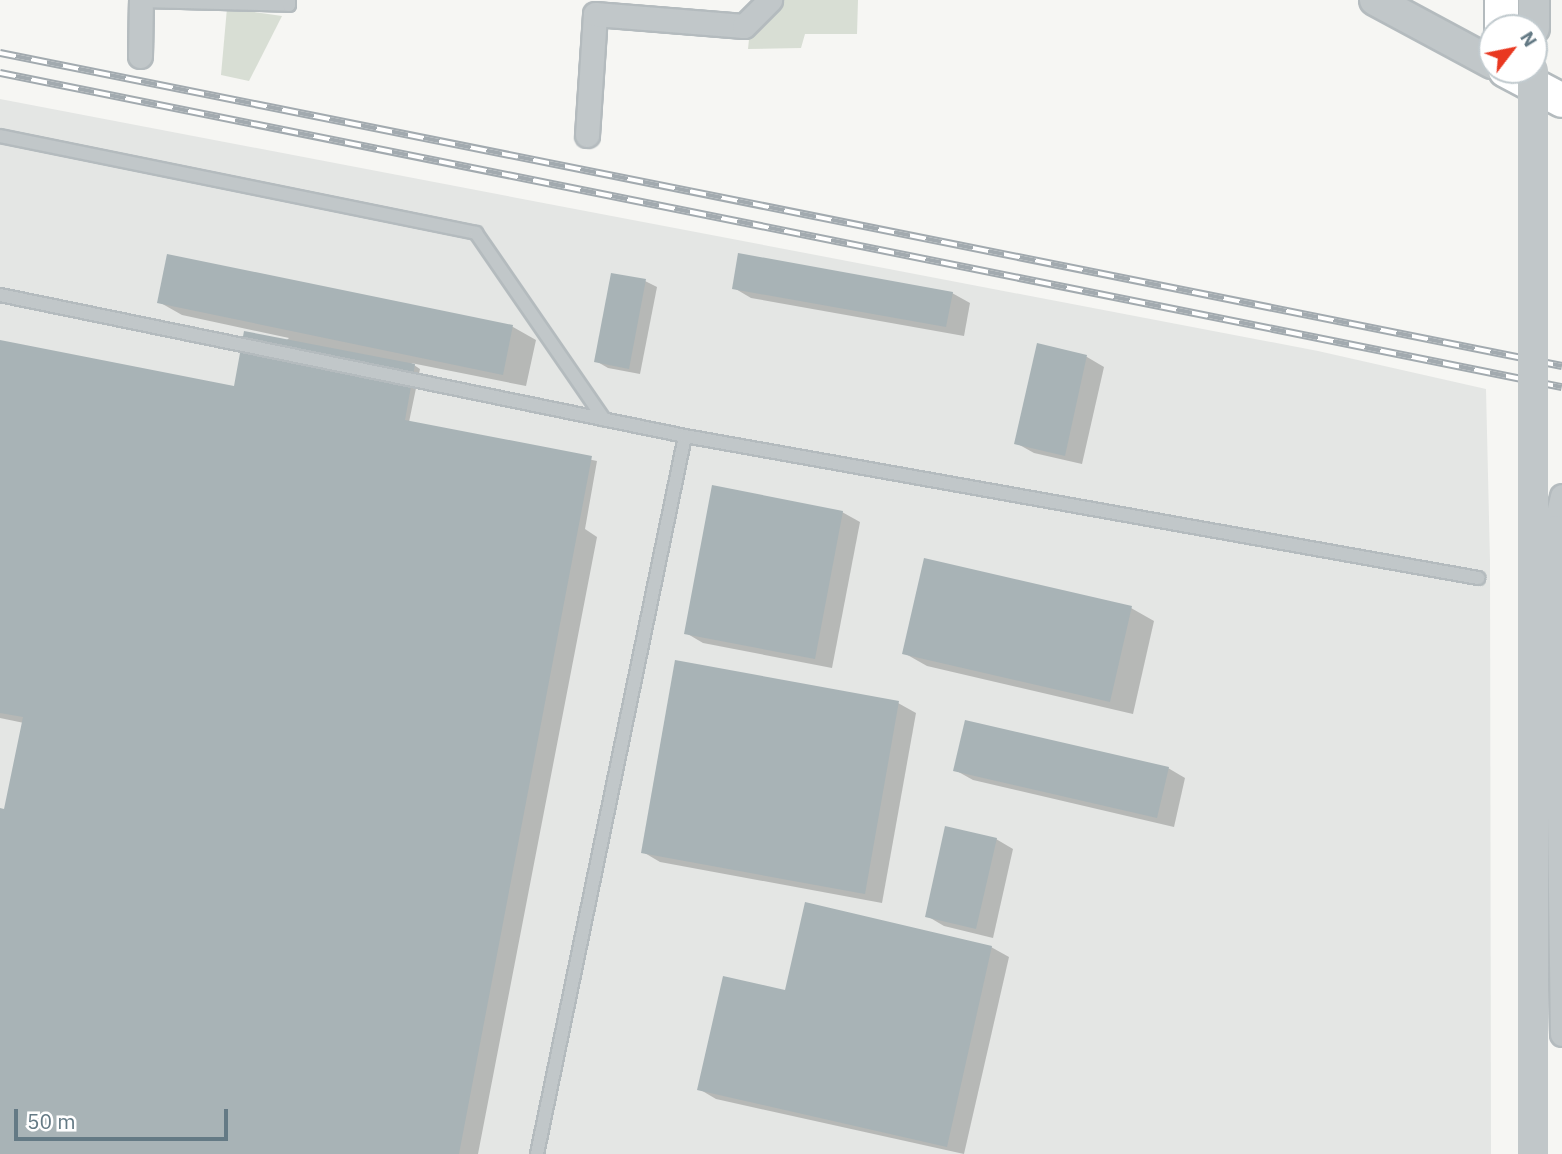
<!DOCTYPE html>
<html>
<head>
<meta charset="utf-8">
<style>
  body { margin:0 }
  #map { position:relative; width:1562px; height:1154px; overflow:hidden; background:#f6f6f3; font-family:"IBM Plex Sans",sans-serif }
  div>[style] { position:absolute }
  .built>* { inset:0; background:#e4e6e4 }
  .green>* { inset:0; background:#d8ded4 }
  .shadow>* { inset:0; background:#0003 }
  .building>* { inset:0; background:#a8b3b6 }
  .roads { filter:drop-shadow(2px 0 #b4bbbe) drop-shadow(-2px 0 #b4bbbe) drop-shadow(0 2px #b4bbbe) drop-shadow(0 -2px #b4bbbe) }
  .service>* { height:12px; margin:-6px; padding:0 6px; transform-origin:6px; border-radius:6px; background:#c1c7c9 }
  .minor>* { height:23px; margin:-11.5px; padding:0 11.5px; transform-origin:11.5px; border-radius:11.5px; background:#c1c7c9 }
  .tertiary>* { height:30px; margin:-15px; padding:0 15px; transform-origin:15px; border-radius:15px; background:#c1c7c9 }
  .secondary>* { height:33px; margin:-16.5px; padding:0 16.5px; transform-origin:16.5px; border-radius:16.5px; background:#fff }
  .rail>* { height:8px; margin-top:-4px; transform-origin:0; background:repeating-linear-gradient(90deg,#fff 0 16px,#a2aaaf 0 32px); box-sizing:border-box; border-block:2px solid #a2aaaf }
  .tertiary-bridge>* { height:30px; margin:-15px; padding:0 15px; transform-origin:15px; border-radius:15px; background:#c1c7c9 }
  span { translate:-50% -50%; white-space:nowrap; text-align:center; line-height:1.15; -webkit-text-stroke:7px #fff; paint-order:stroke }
  .north { position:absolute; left:1478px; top:14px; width:70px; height:70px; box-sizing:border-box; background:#fff; border:2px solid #c1cace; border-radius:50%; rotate:58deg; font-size:19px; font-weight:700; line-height:28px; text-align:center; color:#647a85 }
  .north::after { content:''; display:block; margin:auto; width:24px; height:32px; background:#e93820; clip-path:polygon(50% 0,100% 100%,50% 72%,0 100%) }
  .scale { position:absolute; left:14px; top:1109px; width:214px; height:32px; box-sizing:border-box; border:4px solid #647a85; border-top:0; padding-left:9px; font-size:21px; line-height:24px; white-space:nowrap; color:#647a85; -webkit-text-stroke:5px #fff; paint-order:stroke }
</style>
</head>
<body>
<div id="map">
  <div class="built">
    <i style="clip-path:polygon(0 99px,1318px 351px,1486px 389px,1490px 561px,1491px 1154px,0 1154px)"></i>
  </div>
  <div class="green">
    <i style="clip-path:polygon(782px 0,858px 0,857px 34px,805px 34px,801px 48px,748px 49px,752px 10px,781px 4px)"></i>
    <i style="clip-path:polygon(227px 8px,282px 16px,249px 81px,221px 75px)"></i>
  </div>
  <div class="shadow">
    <i style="clip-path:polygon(168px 256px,513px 327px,536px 340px,526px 386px,411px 363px,420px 369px,409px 422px,597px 461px,585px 529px,597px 537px,478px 1154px,0 1154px,0 810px,6px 811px,24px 723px,0 718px,0 342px,235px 388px,289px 338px,182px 315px,159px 302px)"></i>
    <i style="clip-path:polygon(645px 281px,657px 287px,640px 374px,608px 368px,596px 361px)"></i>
    <i style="clip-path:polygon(734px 288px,952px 293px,970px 303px,964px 336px,751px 298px)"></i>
    <i style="clip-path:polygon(1038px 346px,1087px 357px,1104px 367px,1082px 464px,1034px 453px,1016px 443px)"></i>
    <i style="clip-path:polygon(842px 512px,860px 522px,832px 668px,703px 643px,686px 633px)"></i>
    <i style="clip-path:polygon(1131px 608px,1154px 621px,1133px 714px,927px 666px,904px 653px)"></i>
    <i style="clip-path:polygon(898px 703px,916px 713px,882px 903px,660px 862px,643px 852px)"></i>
    <i style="clip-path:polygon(1168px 768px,1185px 778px,1174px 827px,973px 780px,955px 770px)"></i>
    <i style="clip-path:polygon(996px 839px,1013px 849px,993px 938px,944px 926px,927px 916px)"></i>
    <i style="clip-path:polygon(991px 947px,1009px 957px,964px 1154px,716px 1099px,699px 1089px,786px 993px)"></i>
  </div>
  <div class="building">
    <i style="clip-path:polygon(738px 253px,953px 292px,946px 327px,732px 289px)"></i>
    <i style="clip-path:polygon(167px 254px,513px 325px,503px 375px,157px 303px)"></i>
    <i style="clip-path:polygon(611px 273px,646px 279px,629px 369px,594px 362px)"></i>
    <i style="clip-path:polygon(244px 331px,415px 364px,405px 420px,592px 456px,459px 1154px,0 1154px,0 808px,4px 809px,23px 717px,0 713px,0 340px,234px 386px)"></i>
    <i style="clip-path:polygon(1037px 343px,1087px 355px,1065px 456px,1014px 444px)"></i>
    <i style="clip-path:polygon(712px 485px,843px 511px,815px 659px,684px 634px)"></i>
    <i style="clip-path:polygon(924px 558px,1132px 606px,1110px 702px,902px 654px)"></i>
    <i style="clip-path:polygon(675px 660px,899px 701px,865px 894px,641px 853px)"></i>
    <i style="clip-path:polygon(965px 720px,1169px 767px,1157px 818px,953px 771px)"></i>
    <i style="clip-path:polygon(945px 826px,997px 838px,976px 929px,925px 917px)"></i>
    <i style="clip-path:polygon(805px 902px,992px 946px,947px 1147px,697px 1090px,723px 976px,785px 990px)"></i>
  </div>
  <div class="roads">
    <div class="service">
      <i style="left:141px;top:1px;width:148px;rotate:1.5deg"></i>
      <i style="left:289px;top:5px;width:5px;rotate:-90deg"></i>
      <i style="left:0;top:136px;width:486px;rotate:11.5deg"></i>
      <i style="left:476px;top:233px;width:226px;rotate:55.5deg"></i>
      <i style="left:0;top:295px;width:699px;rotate:11.63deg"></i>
      <i style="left:537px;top:1154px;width:733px;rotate:-78.35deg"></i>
      <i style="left:685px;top:436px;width:806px;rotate:10.15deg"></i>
    </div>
    <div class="minor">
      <i style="left:140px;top:56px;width:56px;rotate:-89deg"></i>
      <i style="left:587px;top:135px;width:121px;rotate:-86.2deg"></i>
      <i style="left:595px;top:14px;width:149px;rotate:4.6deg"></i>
      <i style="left:744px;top:26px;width:37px;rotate:-45deg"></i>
      <i style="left:1562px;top:496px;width:32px;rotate:103deg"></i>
      <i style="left:1555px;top:527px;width:507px;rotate:89.21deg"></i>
    </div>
    <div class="tertiary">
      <i style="left:1375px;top:0;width:133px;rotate:28.3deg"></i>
      <i style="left:1534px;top:28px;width:28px;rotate:-90deg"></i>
    </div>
    <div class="secondary">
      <i style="left:1501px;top:28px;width:28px;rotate:-90deg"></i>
      <i style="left:1505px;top:70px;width:64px;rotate:27.8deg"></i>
    </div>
  </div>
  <div class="rail">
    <i style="left:0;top:53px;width:1593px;rotate:11.33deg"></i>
    <i style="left:0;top:73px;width:1593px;rotate:11.37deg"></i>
  </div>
  <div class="tertiary-bridge">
    <i style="left:1533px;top:1154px;width:1084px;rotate:-90deg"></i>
  </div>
  <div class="north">N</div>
  <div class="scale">50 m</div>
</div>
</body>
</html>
